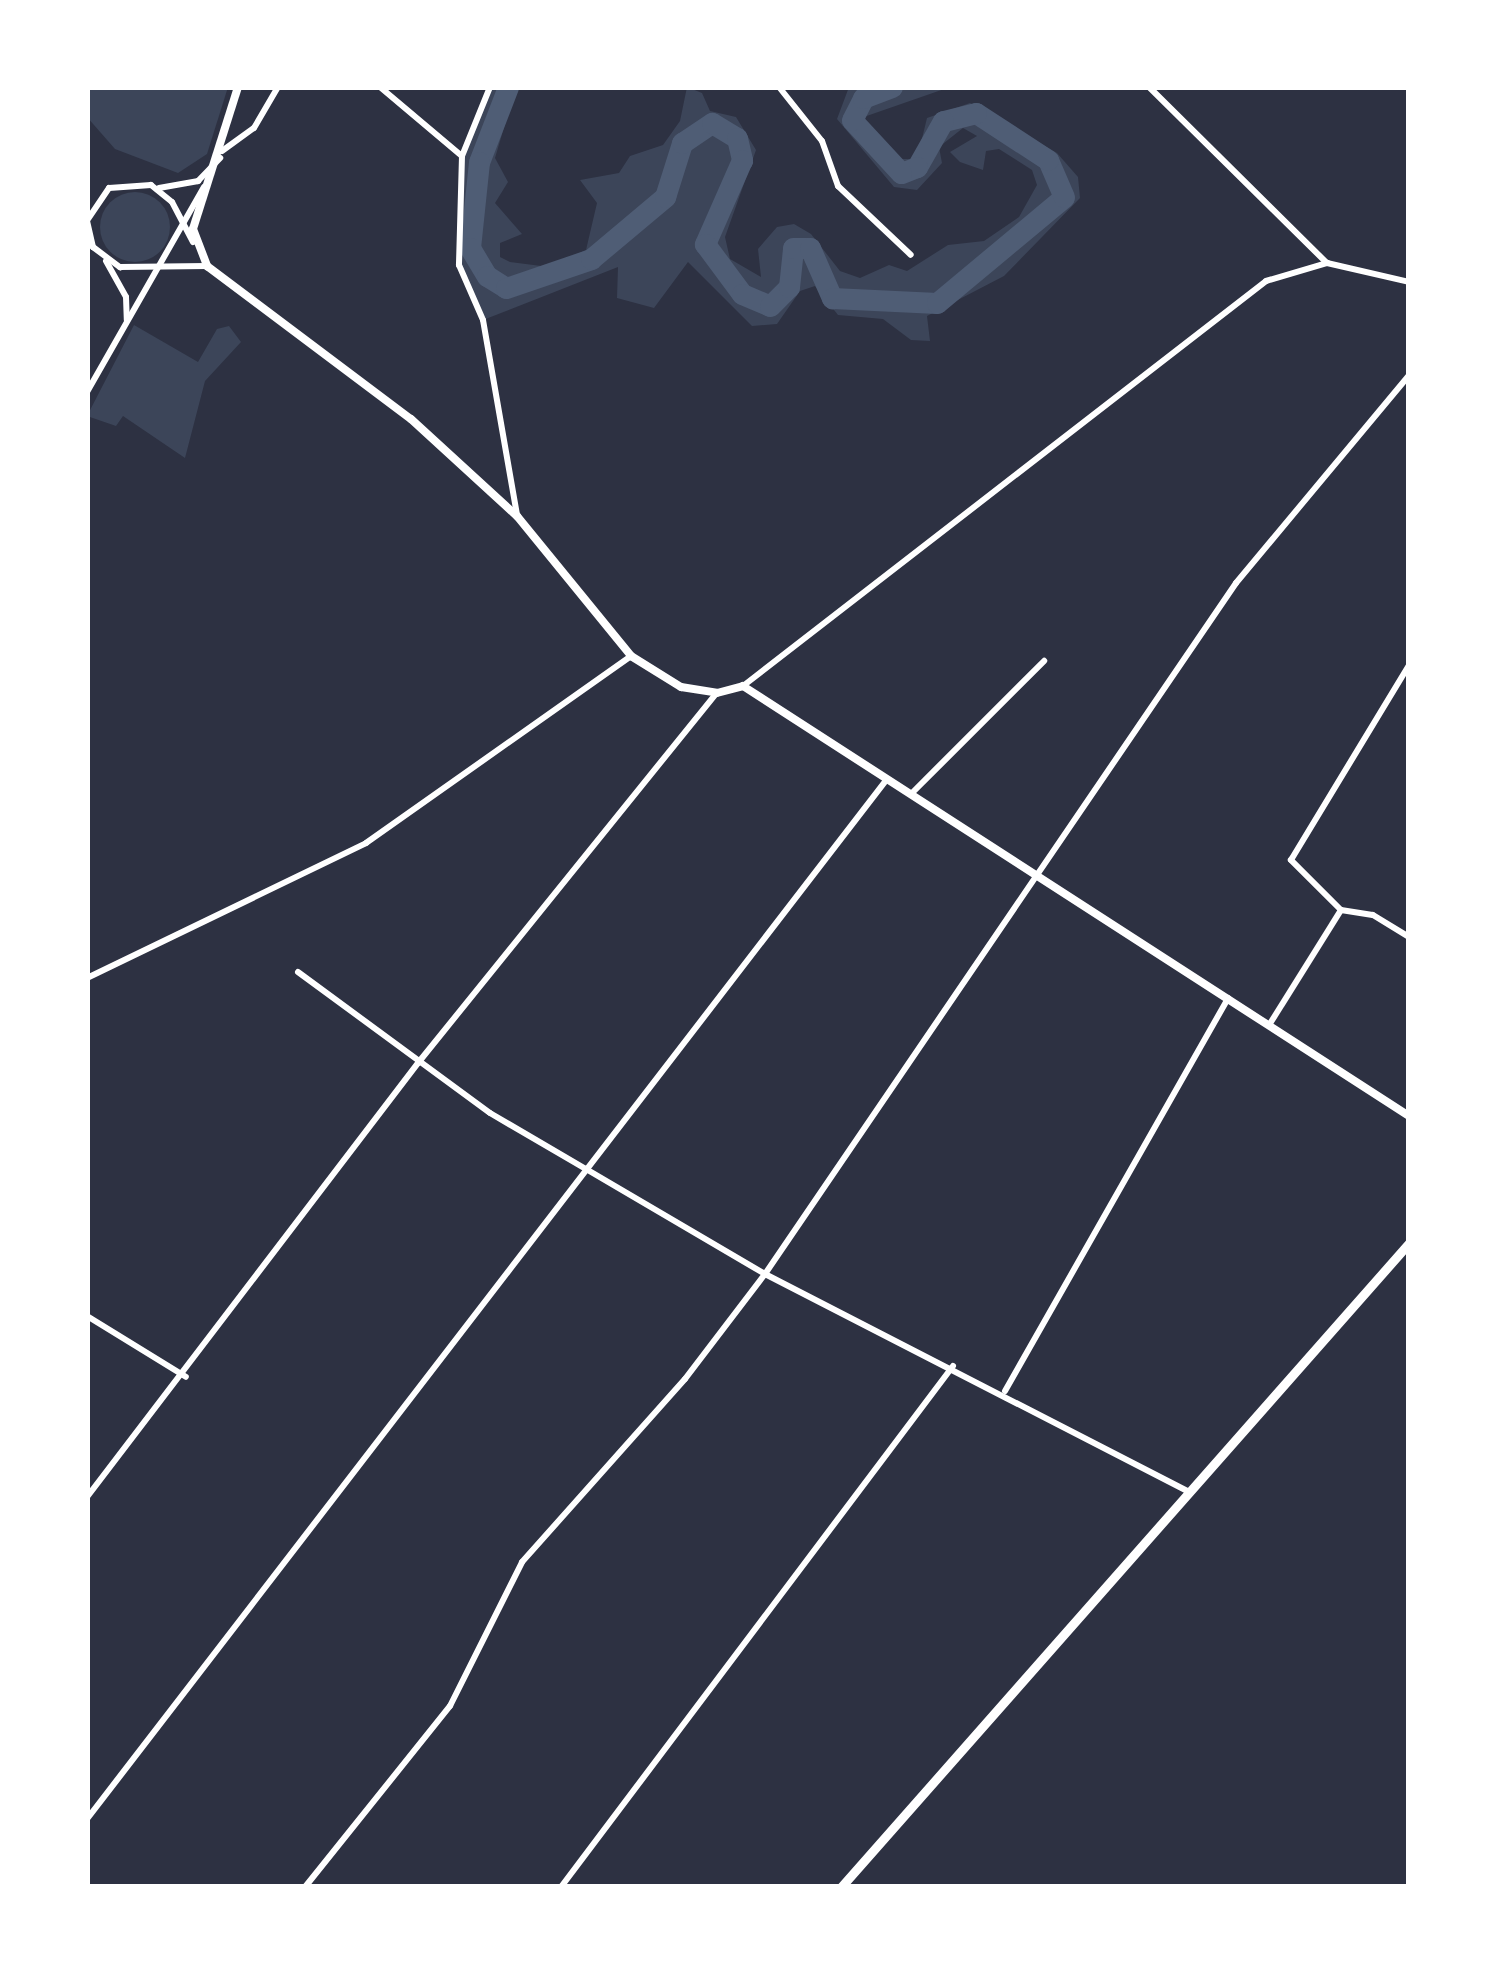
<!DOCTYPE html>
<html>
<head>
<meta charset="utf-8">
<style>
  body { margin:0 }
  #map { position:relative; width:1496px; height:1974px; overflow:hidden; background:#2d3142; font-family:Mulish,sans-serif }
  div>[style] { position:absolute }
  .green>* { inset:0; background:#3c4559 }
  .round { border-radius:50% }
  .river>* { height:21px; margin:-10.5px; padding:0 10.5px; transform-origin:10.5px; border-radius:10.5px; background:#4f5d75 }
  .minor>* { height:6px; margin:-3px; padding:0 3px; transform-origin:3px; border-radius:3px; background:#fff }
  .tertiary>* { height:8px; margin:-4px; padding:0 4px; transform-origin:4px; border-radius:4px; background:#fff }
  .primary>* { height:9px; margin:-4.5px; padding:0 4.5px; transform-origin:4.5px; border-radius:4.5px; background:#fff }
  span { translate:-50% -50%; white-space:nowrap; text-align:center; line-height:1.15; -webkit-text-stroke:10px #fff; paint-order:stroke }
  .frame { position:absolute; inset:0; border:90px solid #fff; pointer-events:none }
</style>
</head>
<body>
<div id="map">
  <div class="green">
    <i style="clip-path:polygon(87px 87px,228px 87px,207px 154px,178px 173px,115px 149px,87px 117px)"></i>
    <i style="clip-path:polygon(490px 87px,516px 87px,495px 158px,508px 182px,495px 203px,522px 234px,500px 243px,500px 257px,510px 262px,549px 267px,586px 250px,597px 203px,580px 180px,619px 173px,630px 156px,663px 145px,680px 121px,687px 87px,702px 93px,710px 111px,736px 117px,756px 150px,725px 237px,730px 259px,761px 277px,758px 249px,777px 227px,794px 224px,811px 234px,840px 271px,860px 278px,889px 265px,907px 271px,948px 245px,984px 241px,1019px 217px,1037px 185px,1032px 170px,999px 149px,986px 151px,983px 170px,960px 162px,950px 152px,977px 136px,963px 128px,939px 147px,942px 163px,917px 190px,894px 187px,837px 119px,849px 87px,950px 87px,858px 119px,896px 159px,917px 159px,927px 118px,970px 103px,1057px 153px,1078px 177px,1080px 198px,1004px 276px,927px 316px,930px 341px,911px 340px,883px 319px,838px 315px,815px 286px,800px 291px,777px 324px,752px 326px,688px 262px,654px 308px,617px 298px,618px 267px,483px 320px,461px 268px,462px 156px)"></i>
    <i class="round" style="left:100px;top:192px;width:70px;height:70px"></i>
    <i style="clip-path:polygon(134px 325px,198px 362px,217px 329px,229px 326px,241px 342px,205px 381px,185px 458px,123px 416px,116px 426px,87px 416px)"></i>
  </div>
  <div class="river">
    <i style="left:508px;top:87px;width:80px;rotate:111.1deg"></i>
    <i style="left:479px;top:162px;width:86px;rotate:96deg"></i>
    <i style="left:470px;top:248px;width:33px;rotate:59deg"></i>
    <i style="left:487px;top:276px;width:22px;rotate:32deg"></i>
    <i style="left:506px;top:288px;width:90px;rotate:-18.8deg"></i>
    <i style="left:591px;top:259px;width:97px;rotate:-40deg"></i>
    <i style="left:665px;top:197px;width:57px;rotate:-72.5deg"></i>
    <i style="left:682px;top:143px;width:36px;rotate:-34deg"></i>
    <i style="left:712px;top:123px;width:29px;rotate:31deg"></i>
    <i style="left:737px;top:138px;width:23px;rotate:77deg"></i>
    <i style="left:742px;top:160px;width:92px;rotate:113.8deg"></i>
    <i style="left:705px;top:244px;width:62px;rotate:53.5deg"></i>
    <i style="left:742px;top:294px;width:30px;rotate:23deg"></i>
    <i style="left:770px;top:306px;width:27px;rotate:-45deg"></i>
    <i style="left:789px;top:287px;width:39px;rotate:-84deg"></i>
    <i style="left:793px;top:248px;width:17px"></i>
    <i style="left:810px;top:248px;width:55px;rotate:66.3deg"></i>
    <i style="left:832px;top:298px;width:105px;rotate:2.7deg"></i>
    <i style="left:937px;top:303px;width:165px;rotate:-39.8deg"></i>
    <i style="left:1064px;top:197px;width:40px;rotate:-113.4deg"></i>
    <i style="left:1048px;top:160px;width:86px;rotate:-146.9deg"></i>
    <i style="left:976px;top:113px;width:34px;rotate:166deg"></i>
    <i style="left:943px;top:121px;width:53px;rotate:119.5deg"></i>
    <i style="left:917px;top:167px;width:17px;rotate:159deg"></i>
    <i style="left:901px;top:173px;width:72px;rotate:-132.8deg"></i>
    <i style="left:852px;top:120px;width:25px;rotate:-63deg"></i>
    <i style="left:863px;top:98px;width:31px;rotate:-21deg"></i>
  </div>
  <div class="minor">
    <i style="left:380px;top:87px;width:107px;rotate:40.1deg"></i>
    <i style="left:490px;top:87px;width:74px;rotate:112.1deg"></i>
    <i style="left:462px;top:156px;width:109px;rotate:91.6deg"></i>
    <i style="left:459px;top:265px;width:60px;rotate:66.4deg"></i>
    <i style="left:483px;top:320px;width:197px;rotate:80.1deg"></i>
    <i style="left:779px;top:87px;width:69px;rotate:51.5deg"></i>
    <i style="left:822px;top:141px;width:48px;rotate:70.4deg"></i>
    <i style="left:838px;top:186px;width:100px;rotate:43.4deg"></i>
    <i style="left:1149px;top:87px;width:250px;rotate:44.7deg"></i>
    <i style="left:222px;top:151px;width:39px;rotate:-36deg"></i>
    <i style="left:254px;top:128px;width:48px;rotate:-59.7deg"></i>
    <i style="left:159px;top:188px;width:40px;rotate:-10deg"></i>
    <i style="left:198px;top:181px;width:32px;rotate:-46deg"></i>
    <i style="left:193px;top:242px;width:45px;rotate:-117.7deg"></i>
    <i style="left:172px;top:202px;width:27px;rotate:-141deg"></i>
    <i style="left:151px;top:185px;width:42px;rotate:175.9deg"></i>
    <i style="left:109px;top:188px;width:40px;rotate:124deg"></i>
    <i style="left:87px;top:221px;width:27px;rotate:77deg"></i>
    <i style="left:93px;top:247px;width:34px;rotate:37deg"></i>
    <i style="left:120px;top:267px;width:87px;rotate:-0.7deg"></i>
    <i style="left:106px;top:261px;width:41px;rotate:60.9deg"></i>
    <i style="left:126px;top:297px;width:23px;rotate:88deg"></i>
    <i style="left:1327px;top:263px;width:84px;rotate:13deg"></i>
    <i style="left:87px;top:392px;width:236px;rotate:-60.3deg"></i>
    <i style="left:743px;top:686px;width:661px;rotate:-37.75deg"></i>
    <i style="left:1266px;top:281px;width:64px;rotate:-16.4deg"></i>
    <i style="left:912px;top:793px;width:187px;rotate:-45deg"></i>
    <i style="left:1341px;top:910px;width:32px;rotate:9deg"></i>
    <i style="left:1373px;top:915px;width:42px;rotate:31.4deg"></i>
    <i style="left:298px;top:972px;width:238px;rotate:36.3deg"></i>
    <i style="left:490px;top:1113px;width:111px;rotate:30.3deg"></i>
    <i style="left:586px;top:1169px;width:208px;rotate:30.4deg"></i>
    <i style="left:765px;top:1274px;width:477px;rotate:27.2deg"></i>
    <i style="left:87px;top:978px;width:310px;rotate:-25.8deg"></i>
    <i style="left:366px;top:843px;width:324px;rotate:-35.2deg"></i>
    <i style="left:1271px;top:1022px;width:132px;rotate:-58deg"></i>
    <i style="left:1341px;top:910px;width:71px;rotate:-135deg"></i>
    <i style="left:1291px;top:860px;width:228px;rotate:-58.8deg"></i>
    <i style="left:87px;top:1316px;width:116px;rotate:31.6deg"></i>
    <i style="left:1005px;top:1391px;width:452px;rotate:-60.4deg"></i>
    <i style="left:87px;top:1497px;width:546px;rotate:-52.67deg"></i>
    <i style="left:418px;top:1063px;width:476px;rotate:-51.1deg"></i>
    <i style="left:87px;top:1819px;width:1312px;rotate:-52.43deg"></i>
    <i style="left:305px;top:1887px;width:232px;rotate:-51.3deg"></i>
    <i style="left:450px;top:1706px;width:161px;rotate:-63.4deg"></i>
    <i style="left:522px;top:1562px;width:245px;rotate:-48.3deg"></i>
    <i style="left:685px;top:1379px;width:132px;rotate:-52.7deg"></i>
    <i style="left:765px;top:1274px;width:836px;rotate:-55.72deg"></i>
    <i style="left:1236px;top:583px;width:271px;rotate:-50.2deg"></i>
    <i style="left:561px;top:1887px;width:652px;rotate:-53.04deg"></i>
  </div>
  <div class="tertiary">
    <i style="left:238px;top:87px;width:149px;rotate:107.6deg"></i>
    <i style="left:193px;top:229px;width:40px;rotate:69deg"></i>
    <i style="left:207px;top:266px;width:255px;rotate:36.9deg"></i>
    <i style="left:411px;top:419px;width:144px;rotate:42.5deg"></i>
    <i style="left:517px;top:516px;width:181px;rotate:50.8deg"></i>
    <i style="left:631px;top:656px;width:59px;rotate:31.8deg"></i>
    <i style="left:681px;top:687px;width:36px;rotate:9deg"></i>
    <i style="left:717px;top:693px;width:27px;rotate:-15deg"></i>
    <i style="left:743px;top:686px;width:793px;rotate:32.85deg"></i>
  </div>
  <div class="primary">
    <i style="left:841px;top:1887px;width:859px;rotate:-48.59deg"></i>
  </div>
  <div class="frame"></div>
</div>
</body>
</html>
